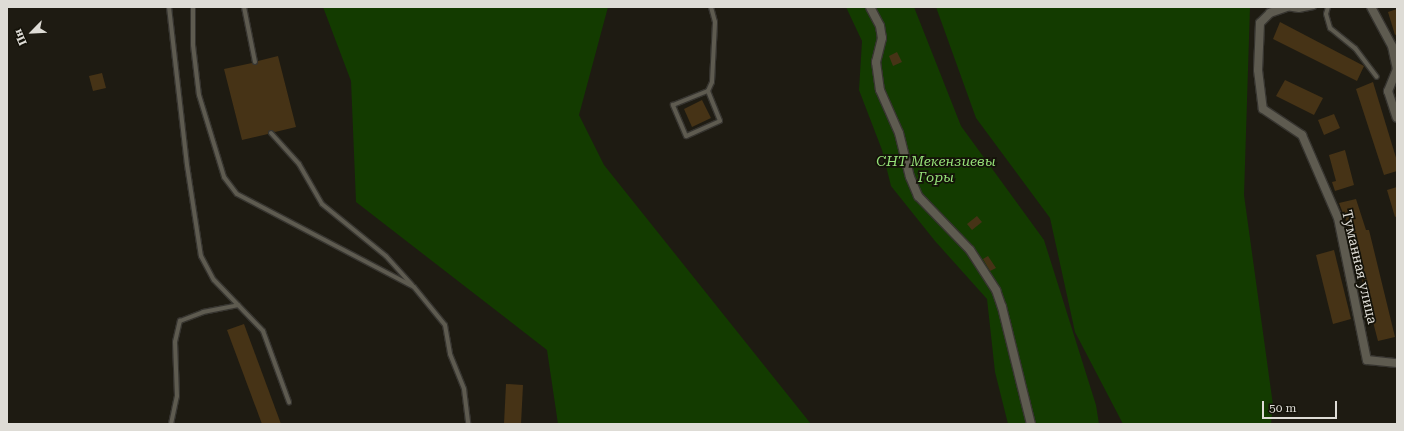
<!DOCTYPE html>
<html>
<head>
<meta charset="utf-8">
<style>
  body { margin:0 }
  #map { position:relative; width:1404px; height:431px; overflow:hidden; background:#1e1b12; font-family:"Roboto Serif",serif }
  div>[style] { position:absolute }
  .green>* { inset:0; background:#133b00 }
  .building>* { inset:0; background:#463316 }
  .roads { filter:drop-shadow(1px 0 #373530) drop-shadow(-1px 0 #373530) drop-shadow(0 1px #373530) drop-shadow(0 -1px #373530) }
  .service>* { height:4px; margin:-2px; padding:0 2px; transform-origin:2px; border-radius:2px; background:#5e5b50 }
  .minor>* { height:8px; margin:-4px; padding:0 4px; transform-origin:4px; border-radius:4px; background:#5e5b50 }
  span { translate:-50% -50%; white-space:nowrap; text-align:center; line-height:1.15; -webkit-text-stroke:3.5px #141209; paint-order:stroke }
  .park-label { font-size:14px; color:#95e178; font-style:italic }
  .street-label { font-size:14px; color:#dedcd6 }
  .frame { position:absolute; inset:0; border:8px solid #dedcd6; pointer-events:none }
  .north { position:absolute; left:12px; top:12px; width:40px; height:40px; -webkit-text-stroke:3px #141209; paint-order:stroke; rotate:246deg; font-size:11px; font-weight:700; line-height:16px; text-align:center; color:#dedcd6 }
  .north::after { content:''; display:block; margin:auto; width:14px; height:18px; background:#dedcd6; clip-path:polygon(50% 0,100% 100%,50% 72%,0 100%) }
  .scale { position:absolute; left:1262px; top:401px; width:75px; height:18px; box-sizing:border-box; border:2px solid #dedcd6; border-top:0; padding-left:5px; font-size:12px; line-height:14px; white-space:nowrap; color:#dedcd6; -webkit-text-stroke:3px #141209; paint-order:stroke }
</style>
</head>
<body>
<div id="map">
  <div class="green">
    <i style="clip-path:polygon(323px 7px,608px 7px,579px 115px,604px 165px,811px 424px,558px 424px,547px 350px,356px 202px,351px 81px)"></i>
    <i style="clip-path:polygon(846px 7px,914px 7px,961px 126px,1044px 240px,1096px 405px,1099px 424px,1008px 424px,995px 372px,987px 299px,935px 241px,891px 186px,882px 150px,859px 90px,862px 41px)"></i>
    <i style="clip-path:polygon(936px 7px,1250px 7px,1244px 195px,1273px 405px,1271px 424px,1123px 424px,1075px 332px,1050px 218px,976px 118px)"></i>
  </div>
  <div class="building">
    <i style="clip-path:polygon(1397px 9px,1397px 34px,1395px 35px,1388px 12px)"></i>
    <i style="clip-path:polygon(1280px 22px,1364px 66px,1357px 81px,1273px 39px)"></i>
    <i style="clip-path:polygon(897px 52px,902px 62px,893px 66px,889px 56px)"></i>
    <i style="clip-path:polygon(278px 56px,296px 127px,275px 132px,270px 130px,268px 134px,242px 140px,224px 69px,252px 63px,256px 65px,258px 61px)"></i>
    <i style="clip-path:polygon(102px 73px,106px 88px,93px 91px,89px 76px)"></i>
    <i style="clip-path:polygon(1285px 80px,1323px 98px,1314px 115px,1276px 96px)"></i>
    <i style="clip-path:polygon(1373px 82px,1397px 161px,1397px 171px,1384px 175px,1356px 89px)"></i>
    <i style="clip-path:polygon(702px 100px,711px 118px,692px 127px,684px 109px)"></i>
    <i style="clip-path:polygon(1334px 114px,1340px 128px,1324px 135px,1318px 120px)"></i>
    <i style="clip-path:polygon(1345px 150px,1354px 185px,1335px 191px,1332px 182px,1336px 181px,1329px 155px)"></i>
    <i style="clip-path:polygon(1397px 187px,1397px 216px,1395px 217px,1387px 190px)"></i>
    <i style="clip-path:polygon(1356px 199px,1366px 230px,1369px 230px,1395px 337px,1378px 341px,1348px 226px,1339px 203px)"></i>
    <i style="clip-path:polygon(977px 216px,982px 222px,972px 230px,967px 224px)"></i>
    <i style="clip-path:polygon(1334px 250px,1351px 319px,1333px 324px,1316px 255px)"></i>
    <i style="clip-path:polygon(988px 256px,996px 268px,990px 271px,983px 259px)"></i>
    <i style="clip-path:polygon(244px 324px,281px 424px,262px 424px,227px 330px)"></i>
    <i style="clip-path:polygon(506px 384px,523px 385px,521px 424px,504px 424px)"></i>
  </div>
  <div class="roads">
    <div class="service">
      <i style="left:169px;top:7px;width:159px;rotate:83.5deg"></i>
      <i style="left:187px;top:165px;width:92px;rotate:81.3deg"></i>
      <i style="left:201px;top:256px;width:27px;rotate:62deg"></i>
      <i style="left:214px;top:280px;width:71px;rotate:46.1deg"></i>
      <i style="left:263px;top:331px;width:76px;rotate:69.9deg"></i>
      <i style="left:193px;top:7px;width:38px;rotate:90deg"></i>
      <i style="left:193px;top:45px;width:50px;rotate:83.2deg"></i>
      <i style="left:199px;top:95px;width:86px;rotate:73deg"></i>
      <i style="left:224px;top:177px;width:21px;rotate:53deg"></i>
      <i style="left:237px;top:194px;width:200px;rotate:27.7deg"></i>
      <i style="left:414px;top:287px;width:49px;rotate:50.8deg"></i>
      <i style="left:445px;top:325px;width:29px;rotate:80deg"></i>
      <i style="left:450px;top:354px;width:38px;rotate:68deg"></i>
      <i style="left:464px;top:389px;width:35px;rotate:83deg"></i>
      <i style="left:244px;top:7px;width:56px;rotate:78.7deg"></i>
      <i style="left:1328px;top:7px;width:7px;rotate:106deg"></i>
      <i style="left:1326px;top:14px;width:15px;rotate:74deg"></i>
      <i style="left:1330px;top:28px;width:32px;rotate:39deg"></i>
      <i style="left:1355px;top:48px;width:36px;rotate:53deg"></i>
      <i style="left:1286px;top:8px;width:13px;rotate:9deg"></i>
      <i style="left:1299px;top:10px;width:15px;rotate:-11deg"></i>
      <i style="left:708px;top:91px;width:32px;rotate:68deg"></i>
      <i style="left:720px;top:121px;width:37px;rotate:156deg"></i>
      <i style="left:686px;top:136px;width:34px;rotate:-113deg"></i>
      <i style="left:673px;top:105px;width:38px;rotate:-22deg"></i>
      <i style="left:708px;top:91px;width:10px;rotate:-66deg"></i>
      <i style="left:712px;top:82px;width:60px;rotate:-87.1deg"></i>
      <i style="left:715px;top:22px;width:16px;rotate:-105deg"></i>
      <i style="left:271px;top:133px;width:42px;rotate:47.9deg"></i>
      <i style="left:299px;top:164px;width:46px;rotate:60.1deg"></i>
      <i style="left:322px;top:204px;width:82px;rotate:39.1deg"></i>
      <i style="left:386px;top:256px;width:39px;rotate:48deg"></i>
      <i style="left:171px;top:424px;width:29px;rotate:-78deg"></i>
      <i style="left:177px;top:396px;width:54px;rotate:-92.1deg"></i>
      <i style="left:175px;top:342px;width:22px;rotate:-77deg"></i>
      <i style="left:180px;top:321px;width:25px;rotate:-21deg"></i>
      <i style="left:203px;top:312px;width:36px;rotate:-11deg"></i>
    </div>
    <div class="minor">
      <i style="left:870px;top:7px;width:21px;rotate:62deg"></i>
      <i style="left:880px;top:26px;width:12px;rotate:81deg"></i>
      <i style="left:882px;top:38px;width:25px;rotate:104deg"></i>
      <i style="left:876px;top:62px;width:28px;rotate:82deg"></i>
      <i style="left:880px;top:90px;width:47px;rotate:66.2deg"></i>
      <i style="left:899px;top:133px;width:45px;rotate:76deg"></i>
      <i style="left:910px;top:177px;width:21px;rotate:67deg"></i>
      <i style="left:918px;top:196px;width:75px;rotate:46.1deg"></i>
      <i style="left:970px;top:250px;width:48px;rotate:57deg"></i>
      <i style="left:996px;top:290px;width:18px;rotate:71deg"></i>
      <i style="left:1002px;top:307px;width:121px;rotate:76.1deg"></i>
      <i style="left:1287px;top:7px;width:18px;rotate:161deg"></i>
      <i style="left:1270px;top:13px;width:14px;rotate:135deg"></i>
      <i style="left:1260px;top:23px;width:47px;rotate:92.4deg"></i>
      <i style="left:1258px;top:70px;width:39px;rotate:83deg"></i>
      <i style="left:1263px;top:109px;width:47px;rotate:33.7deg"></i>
      <i style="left:1302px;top:135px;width:90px;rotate:66.6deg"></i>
      <i style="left:1338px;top:218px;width:145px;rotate:78.5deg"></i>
      <i style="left:1367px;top:360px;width:30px;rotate:6deg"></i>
      <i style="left:1371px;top:7px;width:44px;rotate:61.7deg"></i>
      <i style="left:1392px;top:46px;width:24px;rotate:78deg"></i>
      <i style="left:1397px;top:69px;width:24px;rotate:112deg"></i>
      <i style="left:1388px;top:91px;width:28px;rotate:72deg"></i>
    </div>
  </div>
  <div class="park-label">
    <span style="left:936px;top:169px">СНТ Мекензиевы<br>Горы</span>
  </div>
  <div class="street-label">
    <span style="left:1360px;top:267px;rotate:77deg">Туманная улица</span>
  </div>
  <div class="frame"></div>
  <div class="north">Пн</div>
  <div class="scale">50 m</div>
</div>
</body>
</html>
